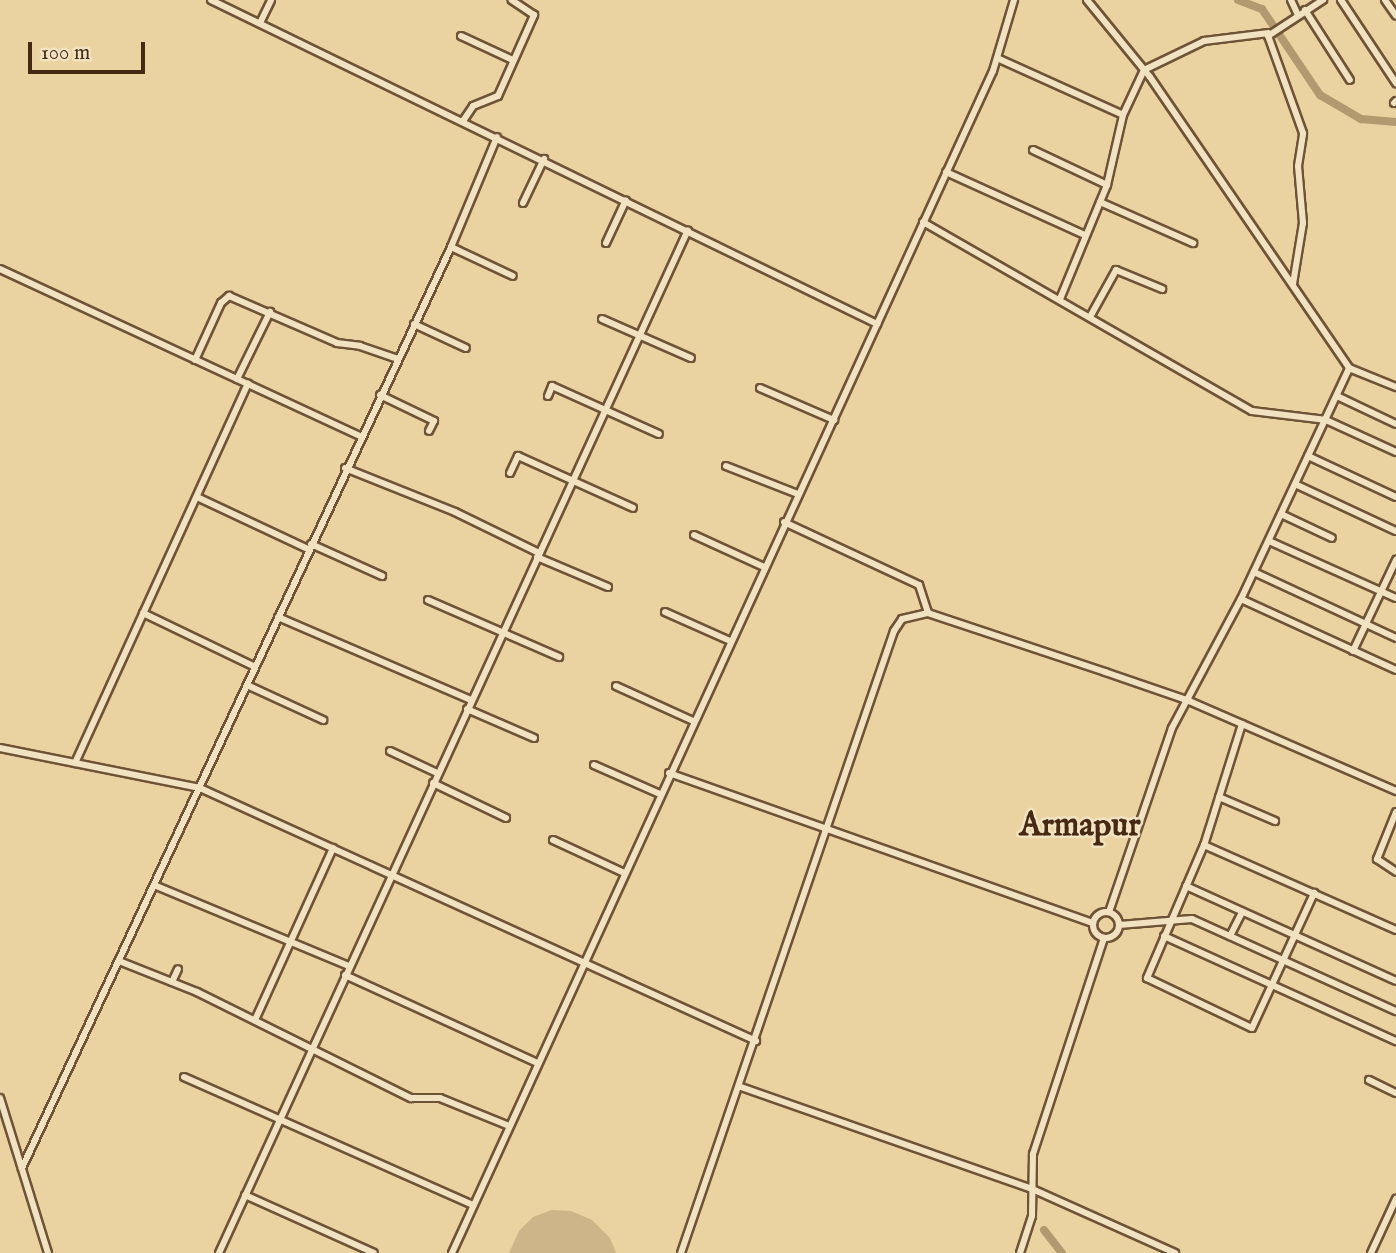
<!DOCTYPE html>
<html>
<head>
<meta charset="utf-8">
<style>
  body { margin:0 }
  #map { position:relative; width:1396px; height:1253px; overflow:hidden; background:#ead2a1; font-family:"IM FELL English",serif }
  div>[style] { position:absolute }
  .green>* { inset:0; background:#ceb589 }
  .canal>* { height:8px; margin:-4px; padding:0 4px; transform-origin:4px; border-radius:4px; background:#b29970 }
  .roads { filter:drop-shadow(2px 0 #6f5336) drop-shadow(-2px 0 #6f5336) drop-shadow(0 2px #6f5336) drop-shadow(0 -2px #6f5336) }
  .minor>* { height:6px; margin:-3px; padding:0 3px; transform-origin:3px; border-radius:3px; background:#f1e2c2 }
  .minor>.ring { margin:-3px; padding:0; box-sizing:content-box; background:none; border:6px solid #f1e2c2; border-radius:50% }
  span { translate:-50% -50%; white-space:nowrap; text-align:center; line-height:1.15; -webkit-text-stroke:5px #f1e2c2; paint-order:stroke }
  .district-label { font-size:33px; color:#462912; font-weight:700 }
  .scale { position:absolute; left:28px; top:42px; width:117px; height:32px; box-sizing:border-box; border:4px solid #462912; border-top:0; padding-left:9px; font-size:21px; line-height:24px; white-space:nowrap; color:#462912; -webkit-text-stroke:5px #f1e2c2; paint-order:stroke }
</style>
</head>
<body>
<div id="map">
  <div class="green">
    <i style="clip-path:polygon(552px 1210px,571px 1211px,592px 1220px,610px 1238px,616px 1253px,509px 1253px,519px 1231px,533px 1217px)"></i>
  </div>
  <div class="canal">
    <i style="left:1238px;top:0;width:26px;rotate:21deg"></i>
    <i style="left:1262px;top:9px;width:104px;rotate:56deg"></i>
    <i style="left:1320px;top:95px;width:48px;rotate:30.3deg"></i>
    <i style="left:1361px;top:119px;width:35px;rotate:5deg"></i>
    <i style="left:1044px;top:1230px;width:29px;rotate:52deg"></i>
  </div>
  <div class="roads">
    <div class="minor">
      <i style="left:211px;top:0;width:741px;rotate:25.94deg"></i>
      <i style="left:1087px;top:0;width:99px;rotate:50.7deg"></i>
      <i style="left:1150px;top:77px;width:353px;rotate:55.6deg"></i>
      <i style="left:1349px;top:368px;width:51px;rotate:22deg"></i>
      <i style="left:1291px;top:0;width:17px;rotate:65deg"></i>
      <i style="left:1341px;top:0;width:100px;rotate:56.5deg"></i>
      <i style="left:1385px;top:0;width:19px;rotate:55deg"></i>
      <i style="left:1305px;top:10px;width:83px;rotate:57.3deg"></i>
      <i style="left:260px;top:23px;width:25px;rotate:-64deg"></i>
      <i style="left:461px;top:36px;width:57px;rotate:24.8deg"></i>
      <i style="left:997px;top:58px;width:138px;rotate:24.3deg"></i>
      <i style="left:1394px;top:103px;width:3px;rotate:-45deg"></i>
      <i style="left:463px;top:121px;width:18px;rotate:-56deg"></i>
      <i style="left:473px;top:106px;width:27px;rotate:-22deg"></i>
      <i style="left:498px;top:96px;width:89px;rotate:-66deg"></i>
      <i style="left:534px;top:15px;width:27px;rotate:-146deg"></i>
      <i style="left:1033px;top:150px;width:82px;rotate:25.3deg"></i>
      <i style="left:946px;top:172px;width:153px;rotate:24.4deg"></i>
      <i style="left:1100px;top:202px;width:102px;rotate:23.8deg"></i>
      <i style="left:523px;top:203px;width:49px;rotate:-64.5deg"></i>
      <i style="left:923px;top:222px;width:379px;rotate:29.9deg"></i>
      <i style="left:1252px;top:411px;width:75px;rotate:6.9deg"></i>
      <i style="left:1326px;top:420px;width:77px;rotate:24.6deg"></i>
      <i style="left:606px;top:243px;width:47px;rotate:-65.1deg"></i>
      <i style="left:451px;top:247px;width:68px;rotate:25.1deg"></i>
      <i style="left:0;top:269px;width:397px;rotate:24.9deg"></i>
      <i style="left:1293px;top:284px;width:62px;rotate:-80.7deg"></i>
      <i style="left:1303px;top:223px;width:57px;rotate:-95deg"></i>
      <i style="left:1298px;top:166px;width:33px;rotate:-81deg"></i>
      <i style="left:1303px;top:133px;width:103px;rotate:-109.8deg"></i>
      <i style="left:1268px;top:36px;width:66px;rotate:-33.2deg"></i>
      <i style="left:1060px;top:299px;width:123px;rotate:-67.6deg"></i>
      <i style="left:1107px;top:185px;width:72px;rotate:-77.1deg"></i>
      <i style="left:1123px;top:115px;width:50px;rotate:-65deg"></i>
      <i style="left:1144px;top:70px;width:67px;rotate:-25.8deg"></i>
      <i style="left:1204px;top:41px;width:65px;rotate:-7deg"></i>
      <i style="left:1090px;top:317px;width:54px;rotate:-61deg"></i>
      <i style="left:1116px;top:270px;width:50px;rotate:22.4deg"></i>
      <i style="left:602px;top:319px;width:97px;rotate:23.7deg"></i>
      <i style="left:414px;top:324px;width:57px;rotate:24.8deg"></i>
      <i style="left:195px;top:360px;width:63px;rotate:-65.5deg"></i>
      <i style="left:221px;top:303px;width:11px;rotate:-41deg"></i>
      <i style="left:229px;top:296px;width:118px;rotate:23.5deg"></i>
      <i style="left:337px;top:343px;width:23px;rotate:7deg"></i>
      <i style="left:360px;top:346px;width:39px;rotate:19deg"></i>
      <i style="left:237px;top:379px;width:75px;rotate:-63.8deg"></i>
      <i style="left:760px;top:388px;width:81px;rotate:23.4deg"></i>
      <i style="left:380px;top:395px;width:60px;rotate:25.7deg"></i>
      <i style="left:434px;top:421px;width:11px;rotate:117deg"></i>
      <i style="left:548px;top:396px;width:11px;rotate:-68deg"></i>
      <i style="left:552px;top:386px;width:117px;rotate:24.2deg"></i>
      <i style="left:1337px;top:396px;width:65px;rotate:25.4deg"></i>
      <i style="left:1308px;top:456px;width:97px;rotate:25deg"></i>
      <i style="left:726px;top:466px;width:77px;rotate:21.3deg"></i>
      <i style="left:345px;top:468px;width:118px;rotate:21.8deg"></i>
      <i style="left:455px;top:512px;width:93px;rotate:26deg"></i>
      <i style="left:510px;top:473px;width:19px;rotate:-65deg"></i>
      <i style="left:518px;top:456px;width:126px;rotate:24.3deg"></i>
      <i style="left:1295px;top:484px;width:111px;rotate:25deg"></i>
      <i style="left:197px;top:497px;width:123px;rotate:25.1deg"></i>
      <i style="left:1281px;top:514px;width:56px;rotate:25.2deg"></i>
      <i style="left:784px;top:522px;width:149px;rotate:25deg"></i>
      <i style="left:919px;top:585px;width:29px;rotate:72deg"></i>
      <i style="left:694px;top:535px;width:77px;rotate:24.6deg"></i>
      <i style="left:1269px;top:541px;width:139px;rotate:24.2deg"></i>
      <i style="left:311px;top:544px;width:78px;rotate:24.3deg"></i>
      <i style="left:537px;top:557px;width:77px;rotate:22.9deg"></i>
      <i style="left:1254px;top:572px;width:157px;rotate:24.9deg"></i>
      <i style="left:1241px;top:599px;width:170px;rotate:24.6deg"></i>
      <i style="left:428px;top:600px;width:143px;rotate:23.5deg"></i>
      <i style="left:665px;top:612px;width:71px;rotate:24deg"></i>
      <i style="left:143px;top:613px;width:124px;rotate:25.7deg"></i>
      <i style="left:278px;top:617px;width:210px;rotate:23.3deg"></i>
      <i style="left:1353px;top:651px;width:101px;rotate:-64.7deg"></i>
      <i style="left:247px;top:685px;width:84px;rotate:24.7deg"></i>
      <i style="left:616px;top:686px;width:85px;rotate:24.4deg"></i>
      <i style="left:467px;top:709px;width:73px;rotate:23.4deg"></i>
      <i style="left:1242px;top:724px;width:127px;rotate:107.4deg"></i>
      <i style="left:1204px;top:845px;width:145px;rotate:113.2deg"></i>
      <i style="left:1147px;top:978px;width:116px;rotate:25.5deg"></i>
      <i style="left:1252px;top:1028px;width:149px;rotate:-65.3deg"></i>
      <i style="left:0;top:748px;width:204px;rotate:11.3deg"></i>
      <i style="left:200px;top:788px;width:611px;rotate:24.47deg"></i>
      <i style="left:390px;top:751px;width:52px;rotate:25.1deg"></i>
      <i style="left:75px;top:763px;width:417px;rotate:-65.5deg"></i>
      <i style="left:594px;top:765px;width:72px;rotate:23.7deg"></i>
      <i style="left:669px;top:773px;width:449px;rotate:19.5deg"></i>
      <i style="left:433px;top:783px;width:81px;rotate:25.6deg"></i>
      <i style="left:1219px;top:797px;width:61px;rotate:23.2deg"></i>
      <i style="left:1396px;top:812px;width:51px;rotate:112deg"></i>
      <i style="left:1377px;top:859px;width:23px;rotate:34deg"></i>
      <i style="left:553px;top:840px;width:78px;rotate:24.9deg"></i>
      <i style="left:1204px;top:845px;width:210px;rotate:23.9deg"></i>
      <i style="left:154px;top:885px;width:211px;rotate:22.6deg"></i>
      <i style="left:1186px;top:886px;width:230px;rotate:24.3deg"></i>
      <i class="ring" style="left:1093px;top:912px;width:20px;height:20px"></i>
      <i style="left:1109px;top:912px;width:194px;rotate:-71.1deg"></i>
      <i style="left:1172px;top:728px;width:146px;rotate:-61.9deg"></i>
      <i style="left:1241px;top:599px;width:255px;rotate:-64.9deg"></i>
      <i style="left:1119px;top:925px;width:73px;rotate:-4.7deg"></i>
      <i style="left:1192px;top:919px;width:224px;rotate:24.3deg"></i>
      <i style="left:1164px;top:936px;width:255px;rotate:24.4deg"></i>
      <i style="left:1230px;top:936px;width:27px;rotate:-63deg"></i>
      <i style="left:119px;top:961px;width:84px;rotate:21.7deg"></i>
      <i style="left:197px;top:992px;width:239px;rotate:26.4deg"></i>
      <i style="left:411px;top:1098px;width:29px"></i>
      <i style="left:440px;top:1098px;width:74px;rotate:22.1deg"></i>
      <i style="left:345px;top:975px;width:211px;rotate:24.6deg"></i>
      <i style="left:172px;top:982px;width:14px;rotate:-65deg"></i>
      <i style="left:255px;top:1020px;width:189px;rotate:-65.6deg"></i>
      <i style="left:184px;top:1077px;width:316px;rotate:23.9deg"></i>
      <i style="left:1369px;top:1080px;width:30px;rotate:26deg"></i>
      <i style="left:741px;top:1087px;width:306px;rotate:19.3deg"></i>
      <i style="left:1030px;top:1188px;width:159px;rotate:24.1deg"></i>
      <i style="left:0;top:1098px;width:162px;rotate:72.8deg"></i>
      <i style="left:22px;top:1168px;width:1016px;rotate:-65.02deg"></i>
      <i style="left:451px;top:247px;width:119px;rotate:-67.3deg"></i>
      <i style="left:245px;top:1195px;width:141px;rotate:24.2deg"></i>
      <i style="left:219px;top:1253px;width:1125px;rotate:-65.37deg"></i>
      <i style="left:452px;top:1253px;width:1300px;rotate:-65.41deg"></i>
      <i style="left:993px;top:71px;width:74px;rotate:-73.5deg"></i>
      <i style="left:681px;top:1253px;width:657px;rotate:-71.1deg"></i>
      <i style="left:894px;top:631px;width:14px;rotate:-56deg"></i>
      <i style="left:902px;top:619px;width:27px;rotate:-13deg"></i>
      <i style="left:928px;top:613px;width:187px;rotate:18.4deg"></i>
      <i style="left:1105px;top:672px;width:89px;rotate:19deg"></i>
      <i style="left:1189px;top:701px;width:226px;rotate:23.5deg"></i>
      <i style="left:1020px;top:1253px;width:39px;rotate:-72deg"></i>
      <i style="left:1032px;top:1216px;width:62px;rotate:-89.1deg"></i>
      <i style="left:1033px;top:1154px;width:227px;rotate:-71.8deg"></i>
      <i style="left:1371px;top:1253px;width:60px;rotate:-65.2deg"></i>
    </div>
  </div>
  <div class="district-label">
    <span style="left:1080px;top:827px">Armapur</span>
  </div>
  <div class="scale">100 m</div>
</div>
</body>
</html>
